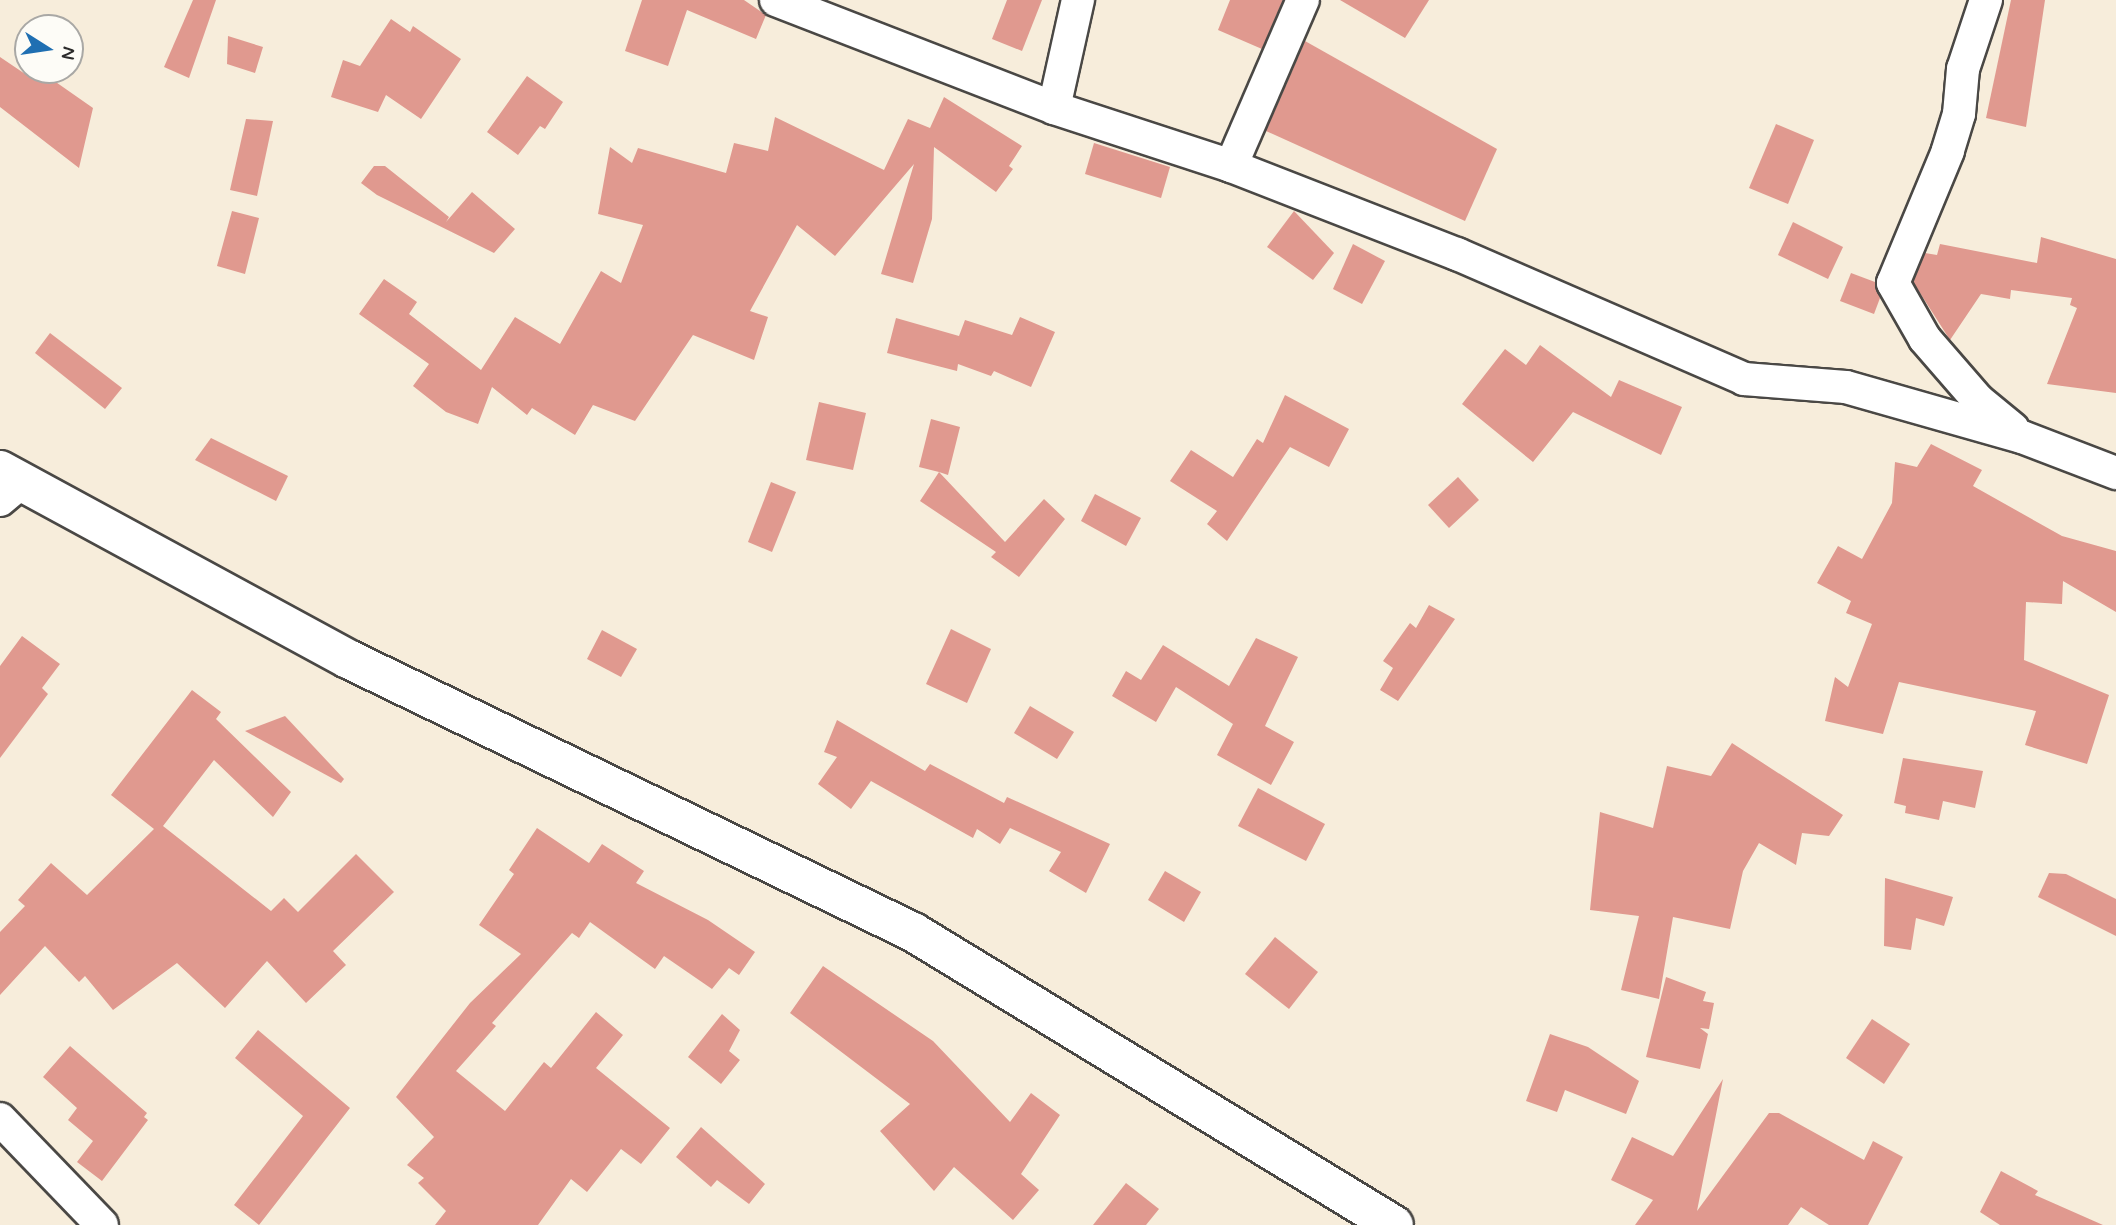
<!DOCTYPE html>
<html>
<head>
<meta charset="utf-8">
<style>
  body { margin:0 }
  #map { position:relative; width:2116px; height:1225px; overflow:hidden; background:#f7eddb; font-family:Mynerve,sans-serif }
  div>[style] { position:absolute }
  .building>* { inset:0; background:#e0998f }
  .roads { filter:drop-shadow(2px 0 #4a4845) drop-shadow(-2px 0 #4a4845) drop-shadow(0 2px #4a4845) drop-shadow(0 -2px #4a4845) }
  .street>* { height:32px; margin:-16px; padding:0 16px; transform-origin:16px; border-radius:16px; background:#fff }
  .highway>* { height:38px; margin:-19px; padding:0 19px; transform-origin:19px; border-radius:19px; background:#fff }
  span { translate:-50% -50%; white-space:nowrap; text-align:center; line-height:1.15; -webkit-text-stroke:6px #fdfcf7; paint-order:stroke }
  .north { position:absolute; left:14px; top:14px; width:70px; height:70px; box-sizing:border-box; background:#fdfcf7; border:2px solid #a9a8a5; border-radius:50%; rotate:102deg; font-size:19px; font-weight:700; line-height:28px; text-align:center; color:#2b2b2b }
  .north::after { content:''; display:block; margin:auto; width:24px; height:32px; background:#1f6fb2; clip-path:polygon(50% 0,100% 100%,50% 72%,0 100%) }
</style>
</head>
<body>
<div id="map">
  <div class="building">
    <i style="clip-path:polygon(193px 0,216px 0,189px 78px,164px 67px)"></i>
    <i style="clip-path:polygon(642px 0,744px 0,766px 15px,756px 39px,687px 10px,668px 66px,625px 51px)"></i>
    <i style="clip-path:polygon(1007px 0,1042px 0,1022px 51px,992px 39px)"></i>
    <i style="clip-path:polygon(1230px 0,1283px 0,1262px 49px,1218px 30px)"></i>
    <i style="clip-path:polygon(1340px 0,1429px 0,1405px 38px)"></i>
    <i style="clip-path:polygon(2011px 0,2045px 0,2026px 127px,1986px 118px)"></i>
    <i style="clip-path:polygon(391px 19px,410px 32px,413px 26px,461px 59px,421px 119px,386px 95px,378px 112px,331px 97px,343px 60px,360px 66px)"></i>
    <i style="clip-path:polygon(228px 36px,263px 47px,255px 73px,227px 64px)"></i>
    <i style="clip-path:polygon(1305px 41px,1497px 149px,1465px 221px,1266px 131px)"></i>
    <i style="clip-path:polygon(0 57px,34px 80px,40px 71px,93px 108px,79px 168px,0 107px)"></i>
    <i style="clip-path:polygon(527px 76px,563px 102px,545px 129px,540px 126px,518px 155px,487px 132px)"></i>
    <i style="clip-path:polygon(944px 97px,1022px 146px,1009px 166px,1013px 169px,996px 192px,934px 147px,932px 219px,913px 283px,881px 274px,914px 164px,835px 256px,797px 225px,750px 311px,768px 317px,754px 360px,693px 335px,635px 421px,593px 405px,575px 435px,532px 408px,527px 415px,492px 387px,478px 424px,446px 412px,413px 386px,429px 364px,359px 314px,384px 279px,417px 302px,409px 314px,481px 370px,515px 317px,560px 344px,601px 271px,621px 283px,643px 225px,598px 214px,610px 147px,632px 163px,638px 148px,726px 173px,734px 143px,768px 151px,775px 117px,884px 170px,908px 119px,930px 128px)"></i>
    <i style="clip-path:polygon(246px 119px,273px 121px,257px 196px,230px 190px)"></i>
    <i style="clip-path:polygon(1776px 124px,1814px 140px,1788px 204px,1749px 188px)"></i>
    <i style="clip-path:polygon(1094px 143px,1170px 167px,1161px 198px,1085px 174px)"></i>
    <i style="clip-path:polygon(374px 166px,385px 166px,449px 217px,446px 222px,472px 192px,515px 229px,494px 253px,377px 195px,361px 183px)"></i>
    <i style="clip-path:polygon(232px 211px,259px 218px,245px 274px,217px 266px)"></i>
    <i style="clip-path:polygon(1294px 211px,1334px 253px,1313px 280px,1267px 247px)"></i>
    <i style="clip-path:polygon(1793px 222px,1843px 247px,1828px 279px,1778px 255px)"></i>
    <i style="clip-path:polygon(2041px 237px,2116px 259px,2116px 393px,2047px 384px,2077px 308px,2070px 305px,2072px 298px,2011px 290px,2010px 299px,1981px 294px,1950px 340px,1913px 282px,1925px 253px,1937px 255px,1940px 244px,2037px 263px)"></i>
    <i style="clip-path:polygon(1353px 244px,1385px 261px,1362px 304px,1333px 289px)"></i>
    <i style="clip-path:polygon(1851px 273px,1875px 282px,1880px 298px,1874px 314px,1840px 301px)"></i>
    <i style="clip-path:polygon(1020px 317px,1055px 332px,1031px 387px,994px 371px,991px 376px,958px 364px,957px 371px,887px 353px,896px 318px,959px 336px,965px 320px,1012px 335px)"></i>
    <i style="clip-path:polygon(50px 333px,122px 388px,105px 409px,35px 353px)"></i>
    <i style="clip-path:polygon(1540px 345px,1611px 397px,1619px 380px,1682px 407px,1661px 455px,1573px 412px,1533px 462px,1462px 404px,1505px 349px,1526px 365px)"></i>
    <i style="clip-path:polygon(1285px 395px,1349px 429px,1329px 467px,1290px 447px,1227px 541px,1207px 524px,1217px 511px,1170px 481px,1191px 450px,1233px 477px,1257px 439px,1263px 443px)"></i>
    <i style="clip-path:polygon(819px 402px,866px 413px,853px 470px,806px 460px)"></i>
    <i style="clip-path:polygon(931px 419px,960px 427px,948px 475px,939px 472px,1005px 542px,1044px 499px,1065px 519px,1019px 577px,991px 557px,996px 552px,920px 501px,939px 472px,919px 467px)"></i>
    <i style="clip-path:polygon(211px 438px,288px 476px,276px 501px,195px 460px)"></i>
    <i style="clip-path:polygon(1931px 444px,1982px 470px,1973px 486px,2062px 536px,2116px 551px,2116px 612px,2063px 581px,2062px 604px,2026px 602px,2024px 660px,2109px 695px,2087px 764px,2025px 745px,2036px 711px,1899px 682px,1883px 734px,1825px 721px,1835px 677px,1848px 687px,1872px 624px,1846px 613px,1851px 601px,1817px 583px,1838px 546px,1862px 559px,1892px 503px,1895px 462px,1917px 467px)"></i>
    <i style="clip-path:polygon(1458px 477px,1479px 500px,1449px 528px,1428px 505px)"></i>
    <i style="clip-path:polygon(771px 482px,796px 492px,772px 552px,748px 542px)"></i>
    <i style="clip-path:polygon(1095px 494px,1141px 518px,1126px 546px,1081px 521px)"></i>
    <i style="clip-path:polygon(1429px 605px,1455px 619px,1398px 701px,1380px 690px,1393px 668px,1383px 661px,1410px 623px,1416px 628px)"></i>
    <i style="clip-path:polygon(951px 629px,991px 649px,967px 703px,926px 684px)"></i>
    <i style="clip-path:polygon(602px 630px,637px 649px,621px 677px,587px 659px)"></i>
    <i style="clip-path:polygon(22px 636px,60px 664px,42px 688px,48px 694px,0 758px,0 666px)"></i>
    <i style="clip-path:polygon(1256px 638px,1298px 657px,1265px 726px,1294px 742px,1271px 785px,1217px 755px,1233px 724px,1176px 687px,1156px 722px,1112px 696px,1126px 671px,1141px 680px,1163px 645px,1229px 686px)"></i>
    <i style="clip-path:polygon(192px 690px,221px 712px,216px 719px,291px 792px,273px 817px,214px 760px,163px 826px,271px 911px,284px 898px,298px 912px,356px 854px,394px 892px,333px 951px,346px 965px,306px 1003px,267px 961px,225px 1008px,177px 963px,113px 1010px,85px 976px,79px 982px,45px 946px,0 995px,0 932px,25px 906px,18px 900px,51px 863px,87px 895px,154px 829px,111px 795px)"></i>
    <i style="clip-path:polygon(1030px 706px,1074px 732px,1057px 759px,1014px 733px)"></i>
    <i style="clip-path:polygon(285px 716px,344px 779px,341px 783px,245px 731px)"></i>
    <i style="clip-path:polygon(837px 720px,925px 771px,930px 764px,1004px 803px,1007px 797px,1110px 844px,1086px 893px,1049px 871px,1061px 852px,1010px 828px,1000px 844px,977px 829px,973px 838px,871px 781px,851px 809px,818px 784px,837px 757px,824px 752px)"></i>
    <i style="clip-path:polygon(1732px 743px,1843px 815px,1829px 836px,1802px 833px,1796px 865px,1759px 843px,1743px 871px,1730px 929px,1673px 917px,1659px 999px,1621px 990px,1639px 916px,1590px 910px,1600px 812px,1653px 828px,1667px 766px,1711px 776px)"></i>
    <i style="clip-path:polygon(1903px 758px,1983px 771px,1975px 808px,1943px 801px,1939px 820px,1905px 813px,1906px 806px,1894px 803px)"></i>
    <i style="clip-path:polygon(1258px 788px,1325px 824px,1306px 861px,1238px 826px)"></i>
    <i style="clip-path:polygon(537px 828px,589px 863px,602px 844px,644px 871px,636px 883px,708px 920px,755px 952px,739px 975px,729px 968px,712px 989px,664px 956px,655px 969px,590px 922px,579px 938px,572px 933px,492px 1023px,496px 1026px,456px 1071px,505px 1111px,544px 1062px,551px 1068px,596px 1012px,623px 1035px,596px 1068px,670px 1128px,641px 1164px,621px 1149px,587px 1192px,571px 1179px,538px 1225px,435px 1225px,446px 1211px,418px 1183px,424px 1178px,407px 1165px,434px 1137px,396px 1097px,470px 1003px,521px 954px,479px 925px,514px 874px,509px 870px)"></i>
    <i style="clip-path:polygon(1165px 871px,1201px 892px,1184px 922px,1148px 900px)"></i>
    <i style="clip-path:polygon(2049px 873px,2066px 874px,2116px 899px,2116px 936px,2038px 897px)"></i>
    <i style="clip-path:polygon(1885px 878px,1953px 897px,1944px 926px,1916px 918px,1911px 950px,1884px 946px)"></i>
    <i style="clip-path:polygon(1275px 937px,1318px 972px,1289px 1009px,1245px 974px)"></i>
    <i style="clip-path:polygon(823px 966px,933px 1041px,1010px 1122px,1031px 1093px,1060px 1115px,1021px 1174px,1039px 1190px,1013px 1220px,954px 1167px,934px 1191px,880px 1131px,910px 1104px,790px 1013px)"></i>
    <i style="clip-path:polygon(1666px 977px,1706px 992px,1703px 1001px,1714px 1003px,1709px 1029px,1700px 1028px,1708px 1034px,1700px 1069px,1646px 1057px)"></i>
    <i style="clip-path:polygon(722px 1014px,740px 1030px,729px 1051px,740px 1060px,721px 1084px,688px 1057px)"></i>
    <i style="clip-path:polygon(1872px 1019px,1910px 1044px,1884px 1084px,1846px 1058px)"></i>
    <i style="clip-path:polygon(258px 1030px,350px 1108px,259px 1225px,234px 1205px,303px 1116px,235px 1058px)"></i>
    <i style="clip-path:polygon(1550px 1034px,1588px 1047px,1639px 1081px,1626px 1114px,1565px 1090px,1557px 1112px,1526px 1101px)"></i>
    <i style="clip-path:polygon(70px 1046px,147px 1113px,144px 1117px,148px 1120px,102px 1181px,77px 1162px,93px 1141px,68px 1120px,77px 1108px,43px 1077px)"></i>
    <i style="clip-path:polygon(1723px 1079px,1697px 1211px,1769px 1113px,1779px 1113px,1864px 1160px,1873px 1141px,1903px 1157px,1868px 1225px,1829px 1225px,1801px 1207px,1788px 1225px,1635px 1225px,1653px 1200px,1611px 1180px,1632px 1137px,1673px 1156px)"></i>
    <i style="clip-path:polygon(701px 1127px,765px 1184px,749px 1204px,717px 1180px,711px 1187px,676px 1157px)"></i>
    <i style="clip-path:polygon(2001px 1171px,2038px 1191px,2035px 1195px,2103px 1225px,2000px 1225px,1980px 1212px)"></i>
    <i style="clip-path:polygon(1126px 1183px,1159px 1209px,1146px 1225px,1093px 1225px)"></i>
  </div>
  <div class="roads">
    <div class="street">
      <i style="left:776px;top:0;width:298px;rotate:21.2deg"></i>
      <i style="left:1054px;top:108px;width:186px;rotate:18.1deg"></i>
      <i style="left:1231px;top:166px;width:243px;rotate:21.3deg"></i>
      <i style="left:1457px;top:254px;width:313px;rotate:23.5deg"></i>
      <i style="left:1744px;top:379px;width:102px;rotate:4.5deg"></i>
      <i style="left:1846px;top:387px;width:183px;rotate:15.9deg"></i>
      <i style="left:2022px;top:437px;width:101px;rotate:21deg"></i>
      <i style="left:1986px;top:0;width:73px;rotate:108.4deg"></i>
      <i style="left:1963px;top:69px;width:45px;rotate:95.1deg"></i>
      <i style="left:1959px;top:114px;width:39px;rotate:107deg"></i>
      <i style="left:1948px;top:151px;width:143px;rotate:112.6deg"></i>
      <i style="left:1893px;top:283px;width:64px;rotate:60.3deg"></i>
      <i style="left:1925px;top:339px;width:81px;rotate:49deg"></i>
      <i style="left:1978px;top:400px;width:45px;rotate:39.6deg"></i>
      <i style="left:1054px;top:108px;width:111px;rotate:-77.5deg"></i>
      <i style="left:1231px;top:166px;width:181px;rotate:-66.6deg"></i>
      <i style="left:0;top:500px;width:30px;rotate:-40deg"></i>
      <i style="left:0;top:1119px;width:147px;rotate:46.1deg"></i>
    </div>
    <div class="highway">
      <i style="left:0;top:470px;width:396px;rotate:28.5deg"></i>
      <i style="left:348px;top:659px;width:627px;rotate:25.79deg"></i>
      <i style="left:913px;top:932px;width:563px;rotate:31.35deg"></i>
    </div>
  </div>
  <div class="north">N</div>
</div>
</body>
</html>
